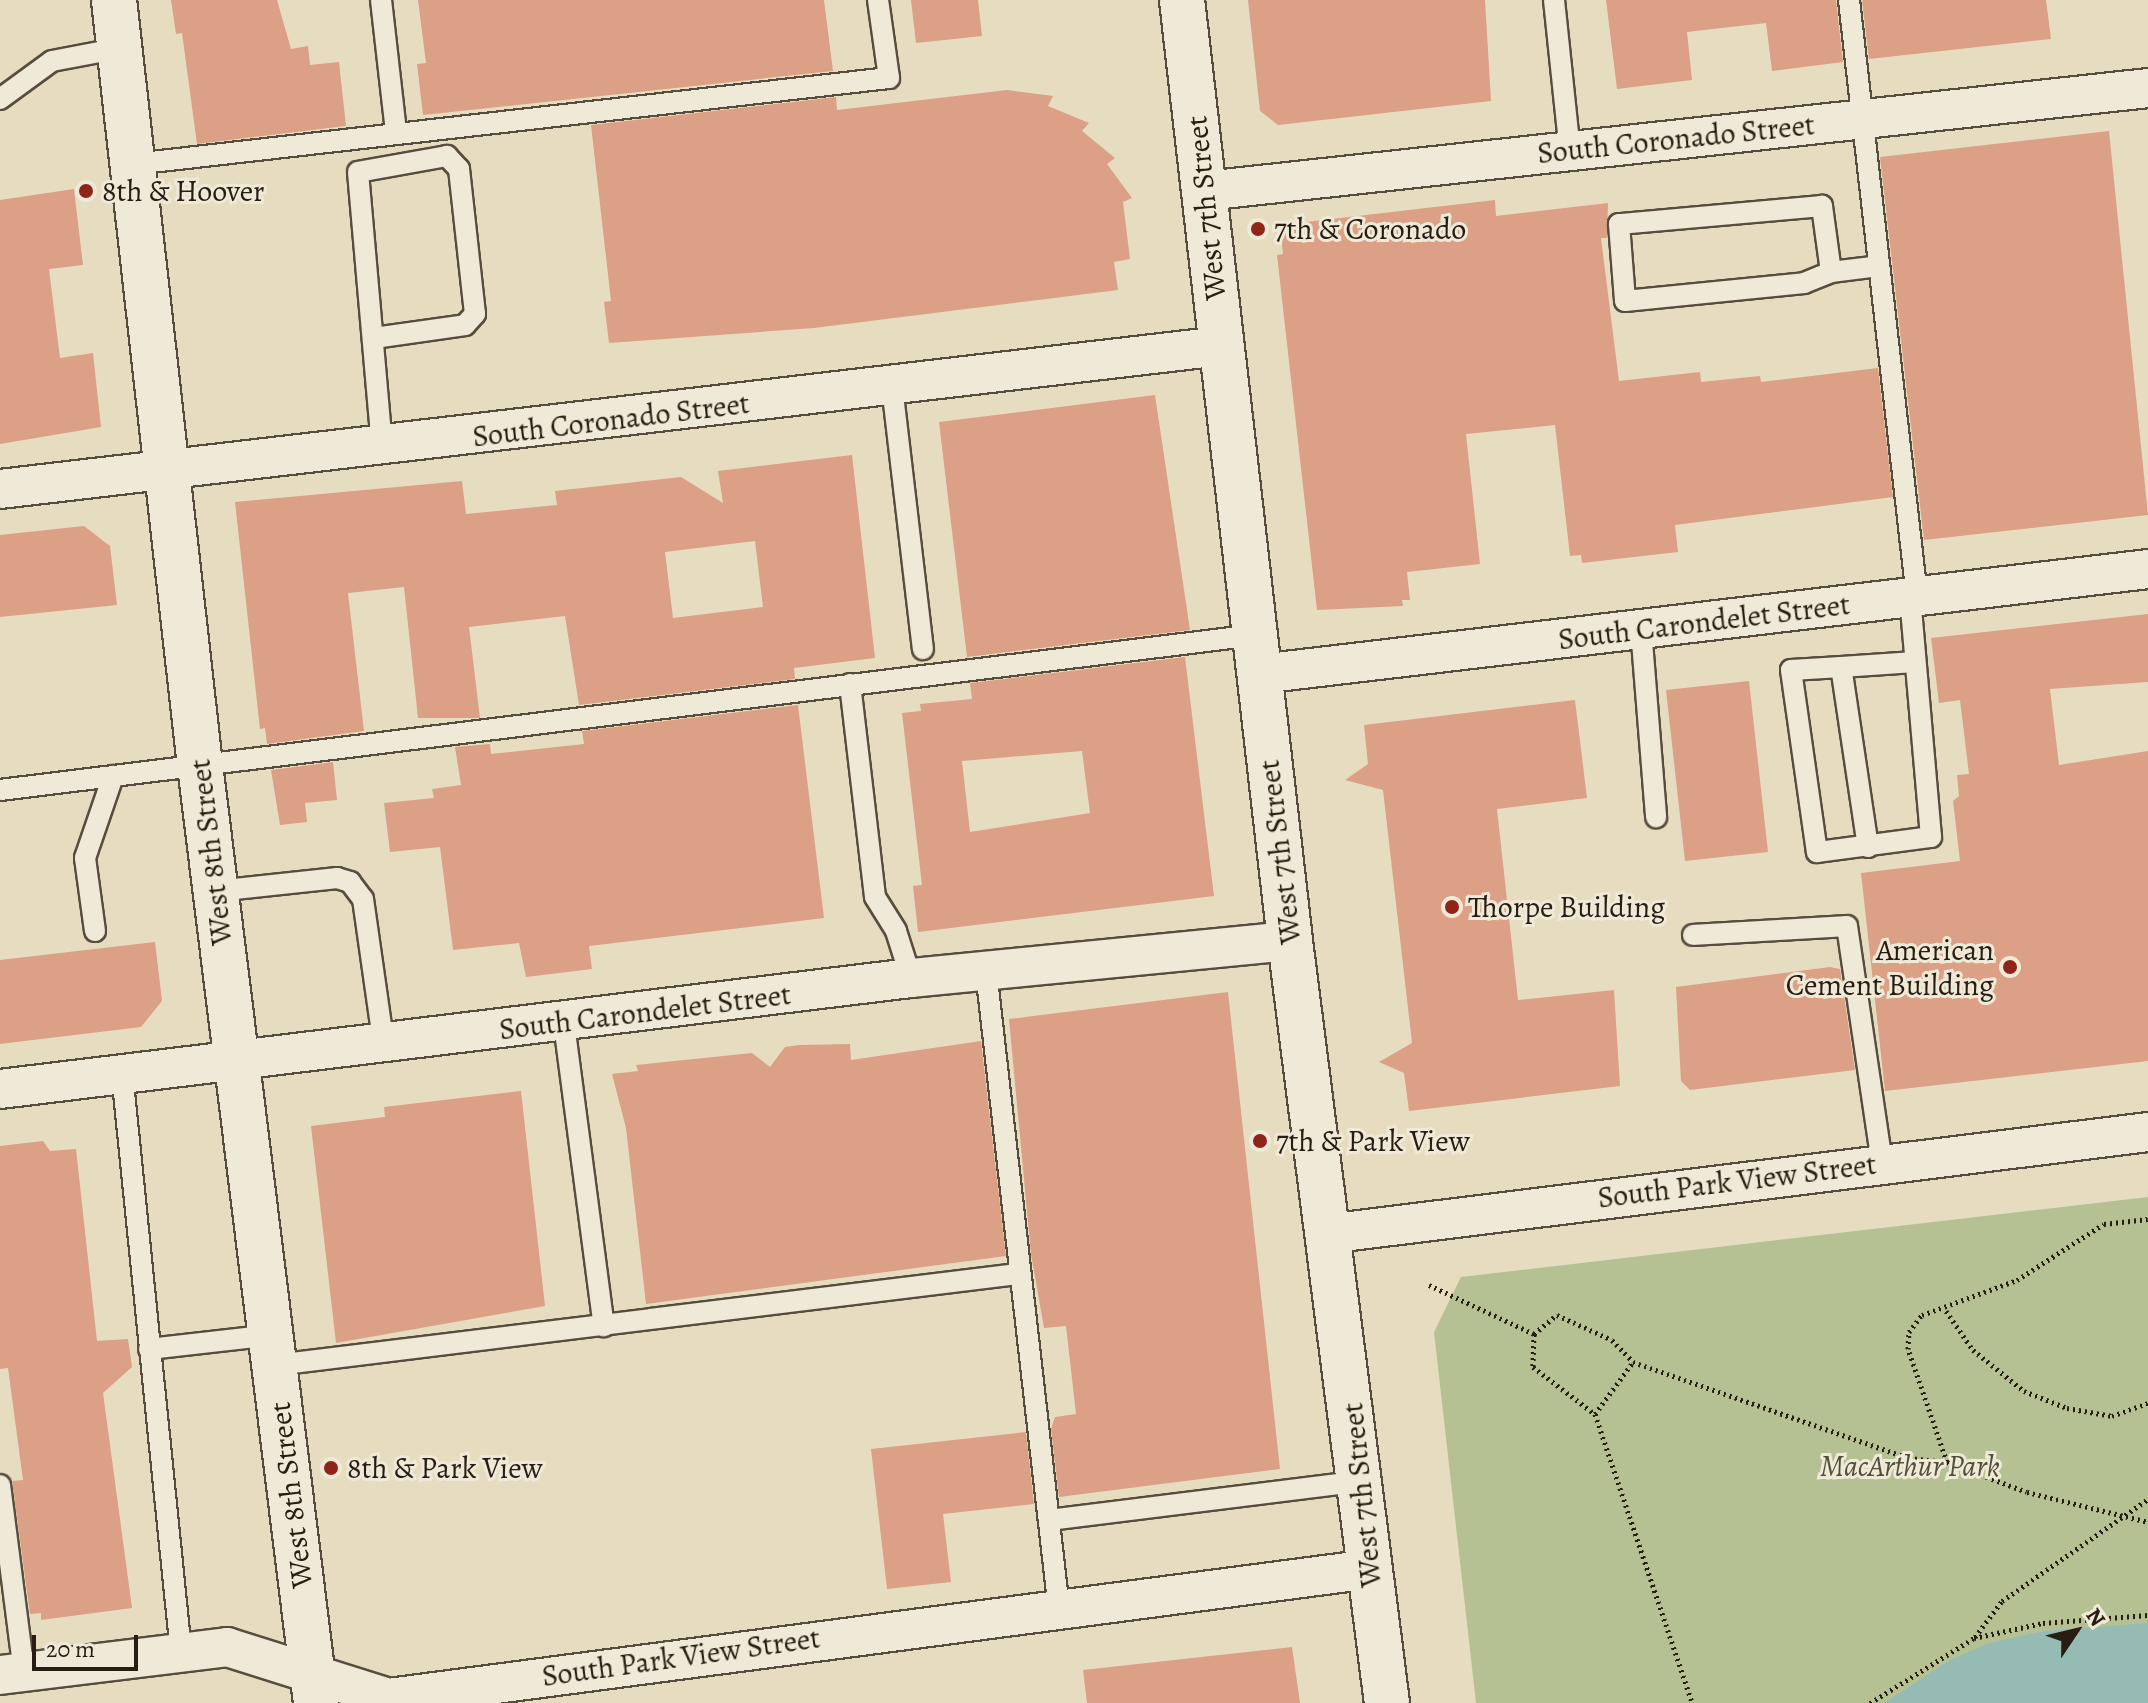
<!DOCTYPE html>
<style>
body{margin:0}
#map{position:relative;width:2148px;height:1703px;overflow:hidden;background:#e6ddc1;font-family:Alegreya,serif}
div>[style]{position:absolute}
.green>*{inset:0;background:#b5c193}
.water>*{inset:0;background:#96bbb4}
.building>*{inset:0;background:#dba085}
.path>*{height:5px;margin-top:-2.5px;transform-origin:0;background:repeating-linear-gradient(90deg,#271d12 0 2px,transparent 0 6px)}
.roads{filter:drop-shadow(2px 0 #574d3e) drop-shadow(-2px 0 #574d3e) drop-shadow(0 2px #574d3e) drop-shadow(0 -2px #574d3e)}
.service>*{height:20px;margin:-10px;padding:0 10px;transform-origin:10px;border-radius:10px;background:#efe9d7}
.minor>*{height:38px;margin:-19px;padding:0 19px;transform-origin:19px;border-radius:19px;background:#efe9d7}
.tertiary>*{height:44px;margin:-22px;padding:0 22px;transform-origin:22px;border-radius:22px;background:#efe9d7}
.secondary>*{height:44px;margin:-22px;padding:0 22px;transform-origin:22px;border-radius:22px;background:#efe9d7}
.dots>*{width:22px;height:22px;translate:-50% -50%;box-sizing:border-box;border:4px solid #efe9d7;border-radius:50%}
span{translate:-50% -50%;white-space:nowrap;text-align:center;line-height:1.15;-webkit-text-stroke:6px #efe9d7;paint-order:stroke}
.street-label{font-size:30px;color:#271d12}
.poi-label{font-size:30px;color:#271d12}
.left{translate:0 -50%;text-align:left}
.right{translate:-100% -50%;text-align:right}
.park-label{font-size:30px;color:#524e39;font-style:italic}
.north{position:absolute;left:2036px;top:1591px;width:80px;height:80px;-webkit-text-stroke:6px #efe9d7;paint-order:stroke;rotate:55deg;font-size:22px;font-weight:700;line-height:32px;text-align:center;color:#271d12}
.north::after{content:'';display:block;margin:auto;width:28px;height:36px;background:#271d12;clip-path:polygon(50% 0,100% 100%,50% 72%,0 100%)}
.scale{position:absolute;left:32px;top:1635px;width:106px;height:36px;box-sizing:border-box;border:4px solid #271d12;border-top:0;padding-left:10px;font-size:24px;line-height:28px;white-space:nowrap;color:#271d12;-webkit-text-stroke:6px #efe9d7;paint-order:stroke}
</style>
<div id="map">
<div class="green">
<div style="clip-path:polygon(2148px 1197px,2148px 1703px,1476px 1703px,1434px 1332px,1461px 1277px)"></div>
</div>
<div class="water">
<div style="clip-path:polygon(2148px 1623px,2148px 1703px,1884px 1703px,1950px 1660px,1989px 1643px,2045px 1631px)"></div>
</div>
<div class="building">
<div style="clip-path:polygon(171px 0,277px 0,291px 49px,308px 46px,310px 65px,339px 62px,346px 126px,197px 144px,182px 33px,176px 34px)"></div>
<div style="clip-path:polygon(418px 0,824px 0,833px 71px,423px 115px,417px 64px,426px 63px)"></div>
<div style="clip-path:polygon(911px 0,978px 0,982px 36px,916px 43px)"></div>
<div style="clip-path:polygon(1248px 0,1485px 0,1491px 101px,1278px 125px,1260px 111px)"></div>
<div style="clip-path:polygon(1606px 0,1836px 0,1843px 62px,1772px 71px,1766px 23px,1687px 32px,1692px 80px,1617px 89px)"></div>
<div style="clip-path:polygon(1862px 0,2046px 0,2051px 39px,1869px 59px)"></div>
<div style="clip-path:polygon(1007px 90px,1053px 96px,1048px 106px,1089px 123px,1082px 131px,1115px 158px,1107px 164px,1132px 198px,1123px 202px,1130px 259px,1114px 262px,1118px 290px,814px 328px,609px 343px,604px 302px,611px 301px,591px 125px,836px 97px,837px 110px)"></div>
<div style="clip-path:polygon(2109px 131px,2148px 515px,1924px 540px,1880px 157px)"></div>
<div style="clip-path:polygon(74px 189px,83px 265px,49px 269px,60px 358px,93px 353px,101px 427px,0 444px,0 200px)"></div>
<div style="clip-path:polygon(1495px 200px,1496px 216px,1608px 203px,1607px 238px,1601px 238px,1619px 381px,1700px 372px,1701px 382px,1760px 376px,1761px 382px,1878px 368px,1893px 497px,1675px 525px,1678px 552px,1582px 563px,1581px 555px,1570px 556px,1555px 425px,1466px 434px,1480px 564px,1407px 572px,1410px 600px,1402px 600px,1403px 606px,1317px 610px,1277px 255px,1283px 254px,1280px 225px)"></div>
<div style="clip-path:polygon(1155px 395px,1190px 630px,967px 657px,939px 422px)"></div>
<div style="clip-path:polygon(evenodd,852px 455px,875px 658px,794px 668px,795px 679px,579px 705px,565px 616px,469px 627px,480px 718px,418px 718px,404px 587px,348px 593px,364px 731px,267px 744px,265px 728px,260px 729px,235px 502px,462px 481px,466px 514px,557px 505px,555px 491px,681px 477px,723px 503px,718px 471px,852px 455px,755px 541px,763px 607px,673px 618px,665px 552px,755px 541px)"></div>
<div style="clip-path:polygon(84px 526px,110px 546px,117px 605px,0 617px,0 535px)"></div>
<div style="clip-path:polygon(2148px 614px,2148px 682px,2050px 689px,2059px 765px,2148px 751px,2148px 1061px,1885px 1091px,1861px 873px,1960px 861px,1953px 801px,1959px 796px,1957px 775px,1969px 774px,1960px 700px,1939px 703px,1931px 638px)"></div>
<div style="clip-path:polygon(evenodd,1185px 657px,1214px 896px,918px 932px,913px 886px,922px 885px,902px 713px,921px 711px,920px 704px,972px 699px,970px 683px,1185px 657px,1082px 751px,1090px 813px,970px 832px,962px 761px,1082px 751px)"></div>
<div style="clip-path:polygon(1749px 681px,1768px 852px,1685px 861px,1666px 690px)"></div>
<div style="clip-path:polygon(1575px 700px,1587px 798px,1497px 809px,1518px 1000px,1614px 990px,1620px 1086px,1409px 1111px,1404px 1073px,1379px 1062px,1412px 1043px,1383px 790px,1345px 780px,1368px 764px,1364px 725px)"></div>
<div style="clip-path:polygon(798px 705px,824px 918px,589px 946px,592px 969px,526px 977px,519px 943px,453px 950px,440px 847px,390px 852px,384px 803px,434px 798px,432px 789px,461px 785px,455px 747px,490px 744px,491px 754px,584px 744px,582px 731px)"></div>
<div style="clip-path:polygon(333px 762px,337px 800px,305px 803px,307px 822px,280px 825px,271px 770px)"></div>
<div style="clip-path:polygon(155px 942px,162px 1001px,141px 1027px,0 1044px,0 960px)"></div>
<div style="clip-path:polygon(1830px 967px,1840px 969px,1855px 1070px,1690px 1090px,1681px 1081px,1676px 987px)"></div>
<div style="clip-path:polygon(1228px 992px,1280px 1469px,1059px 1497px,1051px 1429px,1055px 1417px,1076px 1414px,1066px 1326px,1044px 1328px,1031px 1254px,1009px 1019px)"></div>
<div style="clip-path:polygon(981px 1041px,1006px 1256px,646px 1304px,626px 1128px,612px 1074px,638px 1071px,636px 1065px,752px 1053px,770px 1067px,785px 1047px,799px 1045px,850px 1044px,851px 1060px)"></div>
<div style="clip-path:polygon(521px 1091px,545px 1306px,336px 1343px,311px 1126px,385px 1117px,384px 1107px)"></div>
<div style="clip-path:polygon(43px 1141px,50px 1151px,76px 1149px,97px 1341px,128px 1339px,132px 1367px,103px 1393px,132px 1608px,41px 1620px,41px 1613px,30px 1614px,12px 1481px,23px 1480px,8px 1368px,0 1369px,0 1146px)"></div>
<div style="clip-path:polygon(1026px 1432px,1034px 1504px,943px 1514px,951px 1582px,887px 1589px,871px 1449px)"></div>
<div style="clip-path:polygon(1292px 1647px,1300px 1703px,1087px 1703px,1083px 1670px)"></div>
</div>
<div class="path">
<div style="left:1429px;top:1285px;width:116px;rotate:25deg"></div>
<div style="left:1534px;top:1334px;width:30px;rotate:-40deg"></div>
<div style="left:1557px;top:1315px;width:60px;rotate:24.4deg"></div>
<div style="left:1612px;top:1340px;width:30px;rotate:46deg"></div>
<div style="left:1633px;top:1362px;width:292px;rotate:19.2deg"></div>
<div style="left:1909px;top:1458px;width:38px;rotate:6deg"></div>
<div style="left:1947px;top:1462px;width:85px;rotate:20.6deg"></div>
<div style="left:2027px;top:1492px;width:125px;rotate:13.9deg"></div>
<div style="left:1946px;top:1311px;width:47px;rotate:55.3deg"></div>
<div style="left:1973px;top:1350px;width:65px;rotate:38.8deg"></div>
<div style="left:2024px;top:1391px;width:46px;rotate:21.6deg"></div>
<div style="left:2067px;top:1408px;width:46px;rotate:10.1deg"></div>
<div style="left:2112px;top:1416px;width:38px;rotate:-20deg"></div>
<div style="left:1534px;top:1334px;width:33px;rotate:92deg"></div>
<div style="left:1533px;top:1367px;width:78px;rotate:37.2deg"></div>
<div style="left:1595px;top:1414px;width:64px;rotate:-53.8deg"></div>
<div style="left:1595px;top:1414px;width:305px;rotate:71.4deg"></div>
<div style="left:1947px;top:1462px;width:120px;rotate:-109deg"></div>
<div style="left:1908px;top:1349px;width:17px;rotate:-87deg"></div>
<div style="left:1909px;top:1332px;width:21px;rotate:-53deg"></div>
<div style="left:1922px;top:1315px;width:101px;rotate:-20.2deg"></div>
<div style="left:2017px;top:1280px;width:103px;rotate:-32.8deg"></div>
<div style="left:2104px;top:1224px;width:44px;rotate:-6.5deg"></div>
<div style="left:1975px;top:1637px;width:45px;rotate:-53.1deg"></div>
<div style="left:2002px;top:1601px;width:178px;rotate:-34.9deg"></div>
<div style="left:1870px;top:1703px;width:123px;rotate:-32deg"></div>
<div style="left:1974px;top:1638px;width:71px;rotate:-12.3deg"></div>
<div style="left:2043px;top:1623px;width:105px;rotate:-4.4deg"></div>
</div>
<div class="roads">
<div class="service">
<div style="left:381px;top:0;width:133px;rotate:83.5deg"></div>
<div style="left:1554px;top:0;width:152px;rotate:84deg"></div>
<div style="left:1849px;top:0;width:601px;rotate:83.5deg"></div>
<div style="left:0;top:99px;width:64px;rotate:-36.2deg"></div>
<div style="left:52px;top:61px;width:69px;rotate:-10.8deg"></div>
<div style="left:134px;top:164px;width:760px;rotate:-6.5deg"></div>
<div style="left:889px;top:78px;width:79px;rotate:-98deg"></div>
<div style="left:1831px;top:272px;width:67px;rotate:-97.8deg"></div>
<div style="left:1822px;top:206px;width:204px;rotate:174.9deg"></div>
<div style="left:1619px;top:224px;width:77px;rotate:85.5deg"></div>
<div style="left:1625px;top:301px;width:180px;rotate:-5.7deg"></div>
<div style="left:1804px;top:283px;width:29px;rotate:-22deg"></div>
<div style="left:1831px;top:272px;width:48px;rotate:-7.1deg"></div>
<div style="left:374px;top:338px;width:92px;rotate:-8.1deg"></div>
<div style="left:465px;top:325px;width:15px;rotate:-48deg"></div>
<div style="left:475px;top:314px;width:146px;rotate:-96.3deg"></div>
<div style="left:459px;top:169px;width:18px;rotate:-133deg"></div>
<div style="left:447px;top:156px;width:90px;rotate:169.8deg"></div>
<div style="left:358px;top:172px;width:277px;rotate:85deg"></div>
<div style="left:892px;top:386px;width:265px;rotate:83.3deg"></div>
<div style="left:1641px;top:629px;width:189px;rotate:85.4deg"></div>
<div style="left:1841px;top:667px;width:50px;rotate:176.6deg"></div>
<div style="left:1791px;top:670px;width:184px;rotate:81.9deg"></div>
<div style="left:1817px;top:852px;width:115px;rotate:-7.5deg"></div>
<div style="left:1931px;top:837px;width:241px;rotate:-95deg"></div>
<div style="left:850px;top:684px;width:214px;rotate:83.3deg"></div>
<div style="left:875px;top:897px;width:40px;rotate:58deg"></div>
<div style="left:896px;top:931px;width:49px;rotate:72.3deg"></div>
<div style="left:0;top:790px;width:1265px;rotate:-7.04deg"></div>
<div style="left:1868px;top:847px;width:182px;rotate:-98.5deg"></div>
<div style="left:1841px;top:667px;width:74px;rotate:-3.9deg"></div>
<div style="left:216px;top:891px;width:122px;rotate:-6.1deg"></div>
<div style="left:337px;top:878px;width:14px;rotate:17deg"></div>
<div style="left:350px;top:882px;width:21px;rotate:53deg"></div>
<div style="left:363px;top:899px;width:142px;rotate:81.9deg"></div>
<div style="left:95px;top:931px;width:74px;rotate:-97.8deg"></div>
<div style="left:85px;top:858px;width:87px;rotate:-71.1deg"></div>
<div style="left:1693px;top:935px;width:154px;rotate:-3.3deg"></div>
<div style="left:1847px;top:926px;width:241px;rotate:81.6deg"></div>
<div style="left:986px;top:971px;width:643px;rotate:83.48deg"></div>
<div style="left:564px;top:1024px;width:305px;rotate:82.5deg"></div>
<div style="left:122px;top:1073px;width:582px;rotate:84.18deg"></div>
<div style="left:149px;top:1349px;width:124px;rotate:-6.5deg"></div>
<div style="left:276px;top:1365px;width:747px;rotate:-7deg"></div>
<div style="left:0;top:1485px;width:189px;rotate:82.7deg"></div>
<div style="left:1049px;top:1520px;width:316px;rotate:-7.1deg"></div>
</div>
<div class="minor">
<div style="left:1205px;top:191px;width:949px;rotate:-6.23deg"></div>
<div style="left:0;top:489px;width:1229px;rotate:-6.68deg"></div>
<div style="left:1260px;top:674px;width:894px;rotate:-6.74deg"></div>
<div style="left:0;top:1089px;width:918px;rotate:-6.95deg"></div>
<div style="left:911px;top:978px;width:381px;rotate:-5.6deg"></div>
<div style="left:1327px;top:1234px;width:827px;rotate:-7.08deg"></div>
<div style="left:0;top:1675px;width:229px;rotate:-7deg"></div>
<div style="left:227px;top:1647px;width:170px;rotate:17.5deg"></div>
<div style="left:389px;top:1698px;width:989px;rotate:-7.49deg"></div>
</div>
<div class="tertiary">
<div style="left:1182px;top:0;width:947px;rotate:83.45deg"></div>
<div style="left:1290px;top:941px;width:768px;rotate:82.75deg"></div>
</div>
<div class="secondary">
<div style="left:114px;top:0;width:770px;rotate:83.59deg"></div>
<div style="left:200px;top:765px;width:945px;rotate:82.95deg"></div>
</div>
</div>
<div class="dots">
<div style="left:86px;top:191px;background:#8f2418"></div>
<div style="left:1258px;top:229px;background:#8f2418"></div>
<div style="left:1452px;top:907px;background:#8f2418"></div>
<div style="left:2010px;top:967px;background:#8f2418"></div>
<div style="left:1260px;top:1141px;background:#8f2418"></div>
<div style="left:331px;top:1468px;background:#8f2418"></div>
</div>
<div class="street-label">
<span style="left:1676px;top:139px;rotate:-6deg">South Coronado Street</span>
<span style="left:1206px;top:208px;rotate:-96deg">West 7th Street</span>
<span style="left:611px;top:420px;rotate:-7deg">South Coronado Street</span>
<span style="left:1704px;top:622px;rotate:-7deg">South Carondelet Street</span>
<span style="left:211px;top:852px;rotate:-97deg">West 8th Street</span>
<span style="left:1280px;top:852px;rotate:-97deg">West 7th Street</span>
<span style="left:645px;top:1012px;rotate:-7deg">South Carondelet Street</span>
<span style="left:1737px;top:1181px;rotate:-7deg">South Park View Street</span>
<span style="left:291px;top:1495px;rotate:-97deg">West 8th Street</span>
<span style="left:1362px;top:1495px;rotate:-96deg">West 7th Street</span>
<span style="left:681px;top:1657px;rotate:-8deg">South Park View Street</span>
</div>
<div class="poi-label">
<span class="left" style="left:102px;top:191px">8th &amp; Hoover</span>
<span class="left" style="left:1274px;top:229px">7th &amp; Coronado</span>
<span class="left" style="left:1468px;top:907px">Thorpe Building</span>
<span class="right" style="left:1994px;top:967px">American<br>Cement Building</span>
<span class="left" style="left:1276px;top:1141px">7th &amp; Park View</span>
<span class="left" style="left:347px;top:1468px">8th &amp; Park View</span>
</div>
<div class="park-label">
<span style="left:1910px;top:1466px">MacArthur Park</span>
</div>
<div class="north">N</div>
<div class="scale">20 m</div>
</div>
